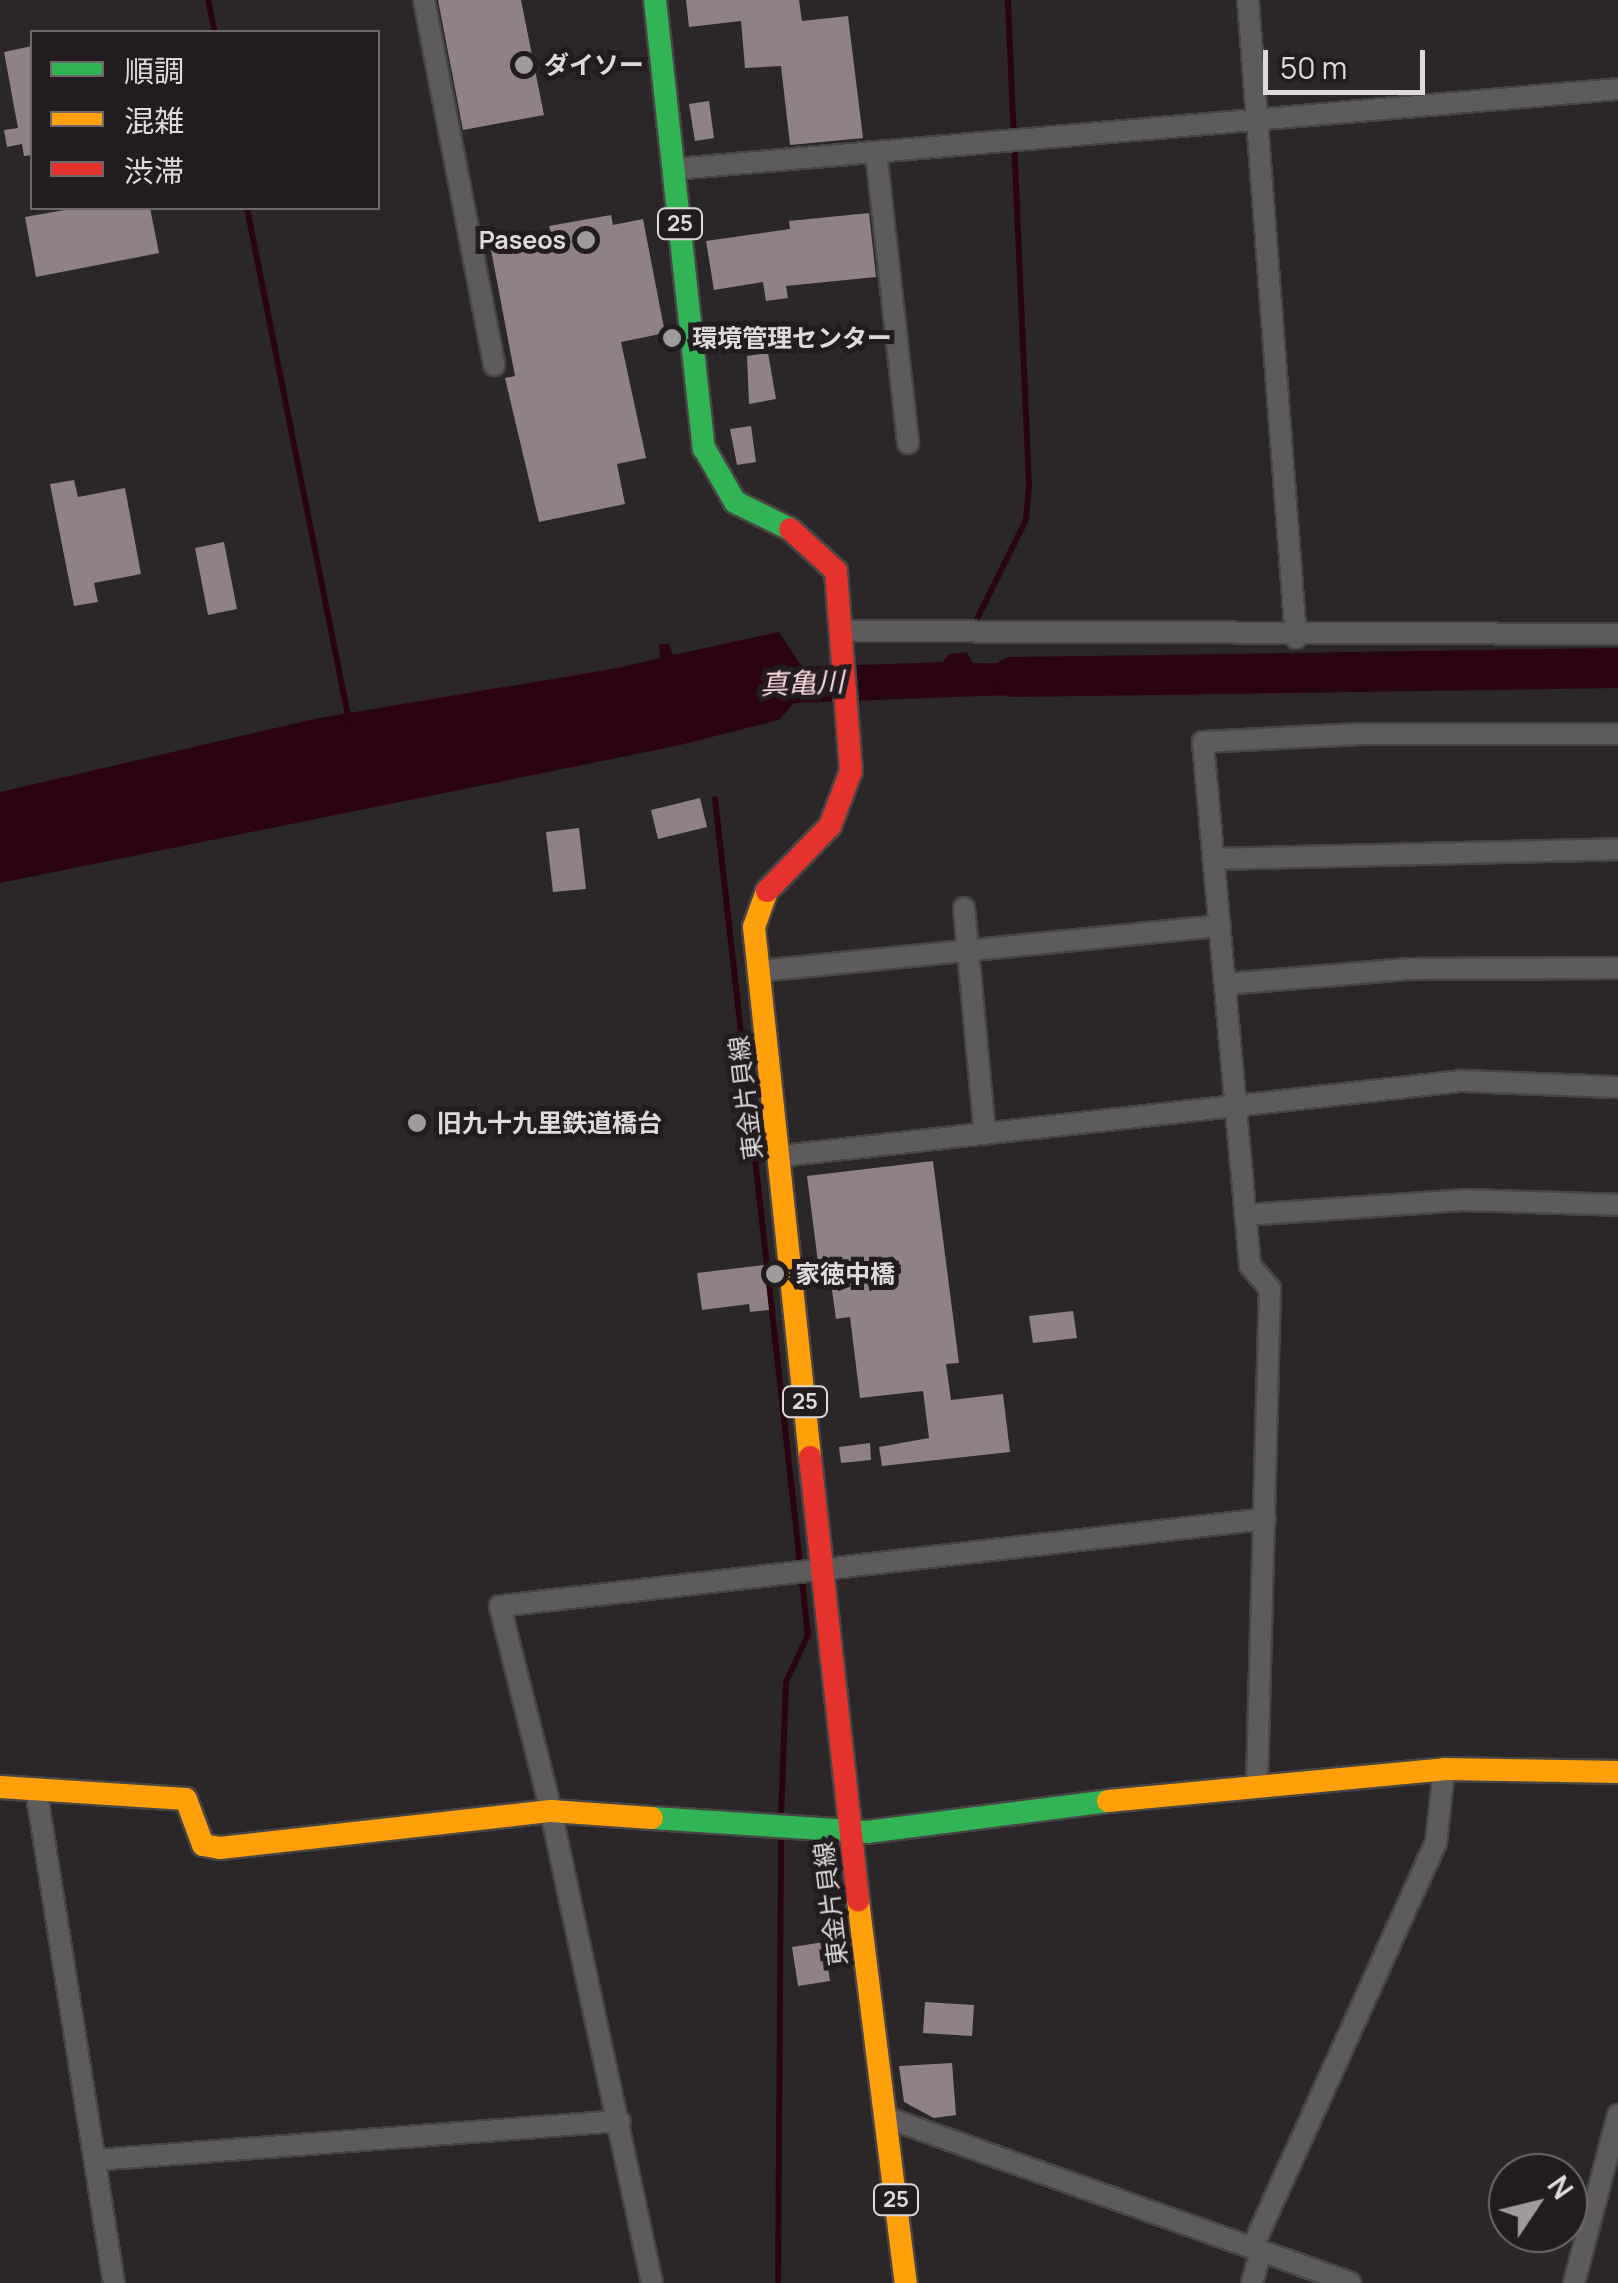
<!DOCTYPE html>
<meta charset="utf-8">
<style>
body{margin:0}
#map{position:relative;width:1618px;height:2283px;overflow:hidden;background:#2b2728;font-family:Manrope,"Noto Sans JP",sans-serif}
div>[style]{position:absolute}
.water>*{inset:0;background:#2b0412}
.stream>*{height:6px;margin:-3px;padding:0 3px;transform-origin:3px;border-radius:3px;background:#2b0412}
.river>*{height:40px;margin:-20px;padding:0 20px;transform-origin:20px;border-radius:20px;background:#2b0412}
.building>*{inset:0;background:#8f8184}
.roads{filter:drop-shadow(2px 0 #484545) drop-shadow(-2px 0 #484545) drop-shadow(0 2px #484545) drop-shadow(0 -2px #484545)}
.street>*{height:20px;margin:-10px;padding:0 10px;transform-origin:10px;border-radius:10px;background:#5e5b5c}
.fast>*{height:22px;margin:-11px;padding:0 11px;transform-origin:11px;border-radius:11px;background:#30b455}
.slow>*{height:22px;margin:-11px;padding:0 11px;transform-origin:11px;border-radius:11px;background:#ff9f0a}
.jam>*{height:22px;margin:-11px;padding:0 11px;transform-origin:11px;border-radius:11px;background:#e5322d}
.dots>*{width:28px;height:28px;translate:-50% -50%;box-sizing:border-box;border:5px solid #231c1e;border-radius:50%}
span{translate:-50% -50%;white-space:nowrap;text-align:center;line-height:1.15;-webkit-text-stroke:10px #231c1e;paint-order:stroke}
.shield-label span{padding:2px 8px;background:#231c1e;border:2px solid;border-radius:8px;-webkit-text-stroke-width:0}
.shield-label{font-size:22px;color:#dedadb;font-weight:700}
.poi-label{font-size:25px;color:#dedadb;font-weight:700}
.left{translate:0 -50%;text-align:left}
.right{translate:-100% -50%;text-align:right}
.street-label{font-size:25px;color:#dedadb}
.water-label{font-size:28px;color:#fdd8e0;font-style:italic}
.legend{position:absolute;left:30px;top:30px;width:350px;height:180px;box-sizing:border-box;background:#231c1e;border:2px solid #6e686a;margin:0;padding:12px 18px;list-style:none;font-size:30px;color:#dedadb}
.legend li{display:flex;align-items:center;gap:20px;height:50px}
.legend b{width:50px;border:2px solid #6e686a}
.north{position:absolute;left:1488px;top:2153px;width:100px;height:100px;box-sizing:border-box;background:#231c1e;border:2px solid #6e686a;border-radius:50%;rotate:55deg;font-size:28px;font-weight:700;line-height:40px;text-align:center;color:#dedadb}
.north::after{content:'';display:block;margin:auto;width:35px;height:45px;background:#9f9b9c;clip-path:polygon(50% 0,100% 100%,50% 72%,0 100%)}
.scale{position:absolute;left:1263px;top:50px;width:162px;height:45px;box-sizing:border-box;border:5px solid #dedadb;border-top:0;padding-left:12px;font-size:30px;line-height:35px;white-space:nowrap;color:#dedadb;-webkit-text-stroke:8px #231c1e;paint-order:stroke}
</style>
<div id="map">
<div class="water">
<div style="clip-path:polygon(779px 632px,802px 667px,943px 662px,949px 654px,967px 652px,973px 663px,1068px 664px,1066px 693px,794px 703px,779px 720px,676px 746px,0 883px,0 792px,319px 718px,618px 668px,660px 658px,659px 645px,669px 643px,673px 655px)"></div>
</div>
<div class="stream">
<div style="left:208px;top:0;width:33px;rotate:78deg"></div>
<div style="left:247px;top:208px;width:523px;rotate:78.75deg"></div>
<div style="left:977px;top:619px;width:110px;rotate:-63.7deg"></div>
<div style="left:1026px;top:520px;width:36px;rotate:-85deg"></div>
<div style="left:1029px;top:484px;width:484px;rotate:-92.5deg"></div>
<div style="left:715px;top:799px;width:841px;rotate:83.65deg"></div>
<div style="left:808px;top:1635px;width:52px;rotate:115.1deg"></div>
<div style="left:786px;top:1682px;width:135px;rotate:92.1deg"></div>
<div style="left:778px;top:2283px;width:449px;rotate:-89.6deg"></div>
</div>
<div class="river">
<div style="left:1012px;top:677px;width:606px;rotate:-0.85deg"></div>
</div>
<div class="building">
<div style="clip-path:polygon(438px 0,521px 0,544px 115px,463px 130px)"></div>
<div style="clip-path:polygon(686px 0,799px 0,802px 21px,848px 16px,863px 138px,790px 145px,781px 66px,745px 68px,741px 21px,689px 27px)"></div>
<div style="clip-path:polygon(32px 46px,32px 155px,24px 156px,22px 144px,7px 147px,4px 130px,18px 128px,4px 52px)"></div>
<div style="clip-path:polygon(709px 101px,714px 138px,695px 141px,689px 104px)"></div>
<div style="clip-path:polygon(76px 208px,150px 208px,159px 253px,36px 277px,25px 217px)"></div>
<div style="clip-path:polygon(869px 213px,876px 277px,786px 286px,788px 298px,766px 301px,763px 282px,714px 290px,706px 241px,790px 229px,789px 221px)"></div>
<div style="clip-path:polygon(611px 215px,613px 225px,643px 219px,665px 333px,621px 342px,646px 458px,617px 464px,625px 504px,539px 522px,505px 378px,515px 376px,491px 250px,552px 238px,549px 226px)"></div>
<div style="clip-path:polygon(768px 353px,776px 399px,749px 404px,747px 356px)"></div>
<div style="clip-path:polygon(751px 426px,756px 462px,737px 465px,730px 429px)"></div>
<div style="clip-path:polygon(74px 480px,78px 497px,125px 488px,141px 574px,94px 583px,98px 602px,74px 606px,50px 484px)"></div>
<div style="clip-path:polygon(224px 542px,237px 609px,208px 615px,195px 548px)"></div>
<div style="clip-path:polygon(700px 798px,707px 827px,658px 839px,651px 810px)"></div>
<div style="clip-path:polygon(579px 828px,586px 889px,553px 892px,546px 832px)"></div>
<div style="clip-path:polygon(933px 1161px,959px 1363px,946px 1364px,951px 1400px,1003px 1394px,1010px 1452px,882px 1466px,879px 1447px,929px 1438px,923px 1391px,860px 1398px,850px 1317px,836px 1319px,830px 1276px,820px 1278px,807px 1176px)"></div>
<div style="clip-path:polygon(764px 1265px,769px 1310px,750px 1312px,749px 1304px,702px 1310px,697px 1273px)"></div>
<div style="clip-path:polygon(1073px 1311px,1077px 1338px,1033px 1343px,1029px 1316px)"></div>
<div style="clip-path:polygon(870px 1443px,871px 1460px,841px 1463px,839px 1447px)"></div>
<div style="clip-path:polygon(824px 1942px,830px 1981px,798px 1986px,792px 1947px)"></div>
<div style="clip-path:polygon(925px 2002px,974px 2005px,972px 2036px,923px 2033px)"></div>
<div style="clip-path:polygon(952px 2063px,956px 2115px,934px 2118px,904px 2102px,899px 2066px)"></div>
</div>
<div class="roads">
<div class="street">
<div style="left:424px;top:0;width:372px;rotate:79.1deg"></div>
<div style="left:1248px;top:0;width:640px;rotate:85.7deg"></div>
<div style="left:876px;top:152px;width:293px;rotate:83.7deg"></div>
<div style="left:674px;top:169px;width:947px;rotate:-4.84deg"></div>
<div style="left:843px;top:631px;width:775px;rotate:0.22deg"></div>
<div style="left:1214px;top:859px;width:404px;rotate:-1.4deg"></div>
<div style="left:964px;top:908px;width:227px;rotate:84.7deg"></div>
<div style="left:759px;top:971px;width:463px;rotate:-5.6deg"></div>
<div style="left:1225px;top:984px;width:184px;rotate:-4.7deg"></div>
<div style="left:1408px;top:969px;width:210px;rotate:-0.3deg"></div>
<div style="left:781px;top:1156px;width:684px;rotate:-6.29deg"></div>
<div style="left:1461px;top:1081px;width:157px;rotate:2.2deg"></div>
<div style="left:1245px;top:1215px;width:219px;rotate:-3.9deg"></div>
<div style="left:1463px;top:1200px;width:155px;rotate:1.8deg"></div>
<div style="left:1257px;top:1782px;width:493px;rotate:-88.5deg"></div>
<div style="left:1270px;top:1289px;width:31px;rotate:-130deg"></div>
<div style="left:1250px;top:1265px;width:525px;rotate:-95.14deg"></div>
<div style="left:1203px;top:742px;width:156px;rotate:-2.9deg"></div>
<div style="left:1359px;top:734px;width:259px"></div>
<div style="left:36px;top:1789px;width:500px;rotate:81.03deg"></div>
<div style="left:885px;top:2117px;width:494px;rotate:19.6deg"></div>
<div style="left:95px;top:2160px;width:526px;rotate:-4.25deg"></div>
<div style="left:1252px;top:2248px;width:445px;rotate:-65.6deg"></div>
<div style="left:1436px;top:1843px;width:74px;rotate:-83.8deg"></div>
<div style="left:652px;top:2283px;width:483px;rotate:-102.1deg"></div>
<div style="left:551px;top:1811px;width:211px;rotate:-104deg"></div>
<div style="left:500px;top:1606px;width:770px;rotate:-6.49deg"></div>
<div style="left:1252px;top:2283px;width:33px;rotate:-74deg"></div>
<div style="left:1574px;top:2283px;width:174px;rotate:-75.3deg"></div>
</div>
<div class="fast">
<div style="left:655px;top:0;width:451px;rotate:83.8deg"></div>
<div style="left:704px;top:448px;width:62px;rotate:60.1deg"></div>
<div style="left:735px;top:502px;width:61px;rotate:26.1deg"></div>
<div style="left:652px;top:1818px;width:215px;rotate:3.7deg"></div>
<div style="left:867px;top:1832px;width:243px;rotate:-7.3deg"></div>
</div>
<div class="slow">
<div style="left:767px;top:891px;width:38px;rotate:110deg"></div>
<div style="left:754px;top:927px;width:533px;rotate:83.97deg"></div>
<div style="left:0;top:1787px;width:186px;rotate:3.7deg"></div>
<div style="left:186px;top:1799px;width:49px;rotate:69.7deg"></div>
<div style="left:203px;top:1845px;width:17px;rotate:10deg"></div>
<div style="left:220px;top:1848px;width:333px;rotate:-6.4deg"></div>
<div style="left:551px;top:1811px;width:101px;rotate:4deg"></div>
<div style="left:1108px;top:1801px;width:338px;rotate:-5.4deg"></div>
<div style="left:1444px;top:1769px;width:174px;rotate:1deg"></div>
<div style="left:858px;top:1900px;width:386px;rotate:82.9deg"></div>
</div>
<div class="jam">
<div style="left:767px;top:891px;width:91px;rotate:-45.9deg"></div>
<div style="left:830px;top:826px;width:59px;rotate:-69.1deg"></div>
<div style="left:851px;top:771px;width:201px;rotate:-94.3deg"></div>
<div style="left:836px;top:571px;width:62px;rotate:-137.6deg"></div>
<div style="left:810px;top:1457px;width:446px;rotate:83.8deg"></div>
</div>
</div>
<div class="dots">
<div style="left:524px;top:65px;background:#9f9b9c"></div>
<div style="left:586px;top:240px;background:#9f9b9c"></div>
<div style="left:672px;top:338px;background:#9f9b9c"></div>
<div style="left:417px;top:1123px;background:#9f9b9c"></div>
<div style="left:775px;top:1274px;background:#9f9b9c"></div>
</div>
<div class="shield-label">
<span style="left:680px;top:224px">25</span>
<span style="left:805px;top:1402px">25</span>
<span style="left:896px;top:2200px">25</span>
</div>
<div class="poi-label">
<span class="left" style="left:544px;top:65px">ダイソー</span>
<span class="right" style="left:566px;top:240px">Paseos</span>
<span class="left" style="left:692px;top:338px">環境管理センター</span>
<span class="left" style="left:437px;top:1123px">旧九十九里鉄道橋台</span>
<span class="left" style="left:795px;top:1274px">家徳中橋</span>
</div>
<div class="street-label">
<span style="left:746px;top:1098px;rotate:-97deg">東金片貝線</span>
<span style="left:831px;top:1904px;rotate:-97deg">東金片貝線</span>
</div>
<div class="water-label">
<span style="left:802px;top:682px;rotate:-2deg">真亀川</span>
</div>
<ul class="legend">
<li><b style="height:12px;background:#30b455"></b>順調</li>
<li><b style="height:12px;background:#ff9f0a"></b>混雑</li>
<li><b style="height:12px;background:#e5322d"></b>渋滞</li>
</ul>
<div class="north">N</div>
<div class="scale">50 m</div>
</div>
